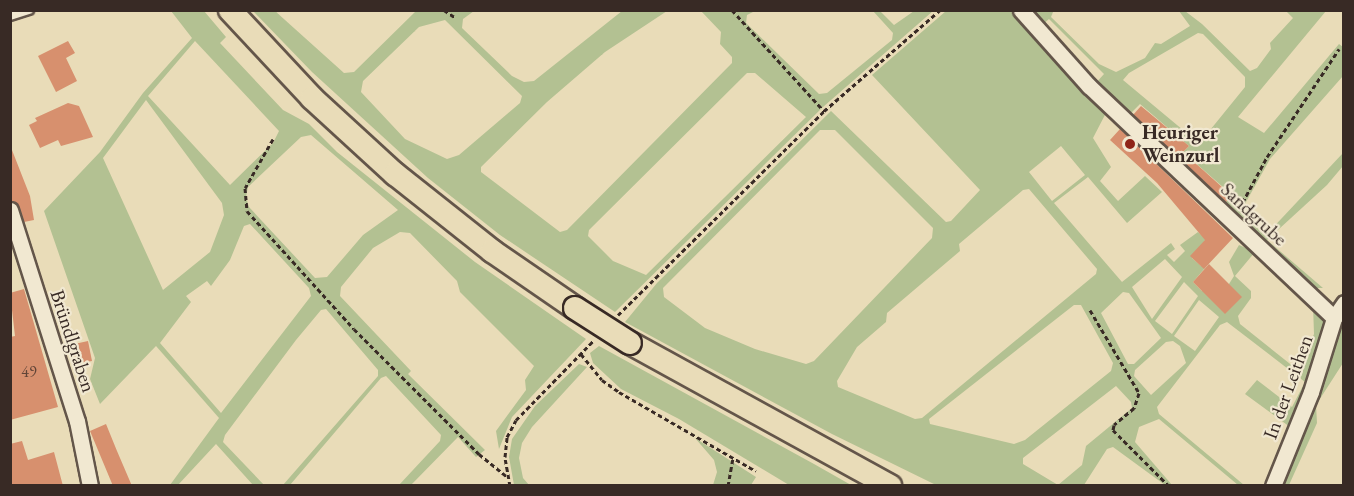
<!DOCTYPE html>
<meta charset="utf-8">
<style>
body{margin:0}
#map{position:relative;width:1354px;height:496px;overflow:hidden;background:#e9dcb8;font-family:"EB Garamond",serif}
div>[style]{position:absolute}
.green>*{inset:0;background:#b3c192}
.building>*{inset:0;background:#d7906e}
.path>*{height:3px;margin-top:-1.5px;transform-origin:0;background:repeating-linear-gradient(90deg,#382a25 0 4.5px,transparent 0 7.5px)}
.roads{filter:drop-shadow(2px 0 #64564a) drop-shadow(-2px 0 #64564a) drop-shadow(0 2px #64564a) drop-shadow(0 -2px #64564a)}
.service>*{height:8px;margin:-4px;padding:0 4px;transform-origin:4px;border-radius:4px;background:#f1e8d1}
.minor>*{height:15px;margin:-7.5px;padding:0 7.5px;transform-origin:7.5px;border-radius:7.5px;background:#f1e8d1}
.primary>*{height:22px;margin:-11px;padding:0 11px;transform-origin:11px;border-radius:11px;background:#e9dcb8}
.bridges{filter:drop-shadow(2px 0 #382a25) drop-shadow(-2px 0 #382a25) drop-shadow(0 2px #382a25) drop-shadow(0 -2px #382a25)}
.primary-bridge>*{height:22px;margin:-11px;padding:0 11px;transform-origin:11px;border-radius:11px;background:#e9dcb8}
.dots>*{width:16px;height:16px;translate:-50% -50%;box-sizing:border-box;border:3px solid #f1e8d1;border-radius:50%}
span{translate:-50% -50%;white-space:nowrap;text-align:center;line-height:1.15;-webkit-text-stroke:4.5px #f1e8d1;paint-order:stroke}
.number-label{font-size:16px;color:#604437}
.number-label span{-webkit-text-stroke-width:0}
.poi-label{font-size:20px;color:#382a25;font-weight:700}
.left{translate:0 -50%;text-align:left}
.street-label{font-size:20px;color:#382a25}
.frame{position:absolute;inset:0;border:12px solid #382a25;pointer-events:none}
</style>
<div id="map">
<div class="green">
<div style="clip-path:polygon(evenodd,1018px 10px,1107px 111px,1093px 138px,1111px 167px,1100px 181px,1118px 201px,1145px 176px,1162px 192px,1127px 223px,1088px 177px,1054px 203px,1122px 282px,1171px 243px,1175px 249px,1167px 255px,1174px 262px,1185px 251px,1180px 245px,1198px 232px,1206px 239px,1192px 258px,1201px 266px,1210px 262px,1193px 282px,1202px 291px,1229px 284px,1234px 276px,1229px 262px,1239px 245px,1255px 252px,1235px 276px,1251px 291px,1251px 298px,1238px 316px,1240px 324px,1299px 371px,1314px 334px,1313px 305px,1323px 315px,1326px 327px,1322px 347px,1290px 427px,1245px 394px,1257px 380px,1292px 407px,1305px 382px,1227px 322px,1220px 325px,1157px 407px,1159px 414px,1244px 485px,1238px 485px,1159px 419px,1139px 427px,1135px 442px,1172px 485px,1165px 485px,1113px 447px,1107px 449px,1084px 485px,938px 486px,832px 434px,625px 322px,657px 283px,831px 111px,946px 222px,951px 221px,980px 190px,872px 75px,946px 11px,1018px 10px,820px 130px,835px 130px,933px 228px,932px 238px,814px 361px,806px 364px,755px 349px,705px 328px,664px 297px,663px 288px,820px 130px,1018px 10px,1061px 146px,1085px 175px,1052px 201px,1029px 172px,1061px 146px,1018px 10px,1029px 189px,1097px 269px,1096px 274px,922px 418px,915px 419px,838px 387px,837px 381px,857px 347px,886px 322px,887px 313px,960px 251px,959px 244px,1023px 190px,1029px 189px,1018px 10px,1165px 259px,1182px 277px,1152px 319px,1132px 287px,1165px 259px,1018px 10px,1184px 282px,1198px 296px,1172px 334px,1155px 321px,1184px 282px,1018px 10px,1123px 292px,1129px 293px,1161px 338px,1134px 364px,1128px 364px,1101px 313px,1123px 292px,1018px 10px,1199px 300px,1219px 317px,1195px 351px,1174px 336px,1199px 300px,1018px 10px,1074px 305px,1081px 305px,1113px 363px,1111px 371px,1025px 440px,1014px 444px,930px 424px,929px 419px,1074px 305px,1018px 10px,1173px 341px,1180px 346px,1186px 363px,1151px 395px,1134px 376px,1135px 370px,1166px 342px,1173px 341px,1018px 10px,1116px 386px,1131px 402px,1132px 408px,1086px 446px,1082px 465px,1058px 485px,1023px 464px,1023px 458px,1116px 386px)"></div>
<div style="clip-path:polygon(evenodd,171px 11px,204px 11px,226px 37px,220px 43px,283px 110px,309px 124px,337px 152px,475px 262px,586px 339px,512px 417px,499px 449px,496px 431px,526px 390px,525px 380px,534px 366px,460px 292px,457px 281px,410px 233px,400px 232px,373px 248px,341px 287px,340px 296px,411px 371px,408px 374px,485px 450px,476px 457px,458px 437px,411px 485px,399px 485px,440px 441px,441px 435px,386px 376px,381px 378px,290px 485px,283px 485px,378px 376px,378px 370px,326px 309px,321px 310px,296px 340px,225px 435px,223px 442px,264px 485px,253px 485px,216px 444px,178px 485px,170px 485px,219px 418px,156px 346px,100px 404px,90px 379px,95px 358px,44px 211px,100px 152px,143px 93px,192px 38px,171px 11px,195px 41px,279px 131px,273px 143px,230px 185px,148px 96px,195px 41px,171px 11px,146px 100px,222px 203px,224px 215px,210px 252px,163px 290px,103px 158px,146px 100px,171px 11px,311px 135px,398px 210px,363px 235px,327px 277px,315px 278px,249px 207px,246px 197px,248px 187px,301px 137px,311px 135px,171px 11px,250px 224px,309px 288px,311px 296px,221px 413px,160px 343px,191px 302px,186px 296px,207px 281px,211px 286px,230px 260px,244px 226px,250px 224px)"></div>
<div style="clip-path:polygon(evenodd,253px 11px,275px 11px,344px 73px,354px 72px,416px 11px,474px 11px,463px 19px,462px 28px,512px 76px,524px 82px,534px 81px,622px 11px,667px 11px,605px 52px,547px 102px,481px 167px,481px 172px,560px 232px,567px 230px,732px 63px,732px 57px,720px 44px,721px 32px,701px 11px,755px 11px,747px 15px,746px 23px,819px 94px,827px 93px,892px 40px,893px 33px,873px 11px,880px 11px,894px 25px,914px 11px,933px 11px,823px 107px,615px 312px,500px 235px,428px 178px,312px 72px,253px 11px,445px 20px,522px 96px,520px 103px,459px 155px,447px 159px,405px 139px,361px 92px,363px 81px,419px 27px,445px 20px,253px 11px,747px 73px,755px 73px,806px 117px,646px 275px,613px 261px,588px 236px,589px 230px,747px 73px)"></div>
<div style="clip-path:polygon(evenodd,1028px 11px,1053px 12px,1051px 17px,1099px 64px,1116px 72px,1145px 58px,1155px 43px,1161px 44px,1190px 26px,1179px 11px,1185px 11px,1202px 24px,1250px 71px,1257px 68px,1271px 49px,1270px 43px,1234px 11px,1270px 43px,1293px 18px,1286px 11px,1326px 11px,1238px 117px,1264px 133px,1339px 44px,1343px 47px,1343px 76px,1270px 159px,1241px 211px,1265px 236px,1343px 153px,1343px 166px,1327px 185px,1267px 240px,1323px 288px,1311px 288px,1222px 206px,1232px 195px,1183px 152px,1189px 146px,1140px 104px,1130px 114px,1095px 84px,1104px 74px,1049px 19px,1042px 25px,1028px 11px,1198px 33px,1203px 34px,1245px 77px,1245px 87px,1202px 140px,1195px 140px,1123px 80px,1129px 73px,1198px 33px)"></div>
<div style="clip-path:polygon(1343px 314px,1343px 363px,1316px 405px,1317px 423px,1289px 485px,1277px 486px)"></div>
<div style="clip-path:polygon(599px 346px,814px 464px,851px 485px,789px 485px,679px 419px,621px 389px,593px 363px,590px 353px)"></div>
<div style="clip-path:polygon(579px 364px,587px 367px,532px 427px,522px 443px,519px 458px,523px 478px,529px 485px,514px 485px,509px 457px,512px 439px,535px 406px)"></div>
<div style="clip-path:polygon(695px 438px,756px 477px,751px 485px,713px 485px,717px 472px,714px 460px)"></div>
</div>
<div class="building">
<div style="clip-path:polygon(68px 41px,75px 53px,66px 58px,77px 81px,56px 92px,38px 56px)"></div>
<div style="clip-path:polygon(68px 103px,79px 106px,93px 137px,61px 146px,58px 140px,40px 148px,29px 125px,37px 121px,35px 118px)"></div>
<div style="clip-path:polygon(1141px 106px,1189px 146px,1183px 152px,1232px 196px,1226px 202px,1133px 115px)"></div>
<div style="clip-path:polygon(1120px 129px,1233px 238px,1204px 269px,1190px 256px,1205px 240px,1157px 183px,1110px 140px)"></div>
<div style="clip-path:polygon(10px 145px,30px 196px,34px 220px,24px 222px,19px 207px,11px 200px)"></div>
<div style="clip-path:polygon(1209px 264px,1242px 297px,1225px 314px,1193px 282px)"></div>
<div style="clip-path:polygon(24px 289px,58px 407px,10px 420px,10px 337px,15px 336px,10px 293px)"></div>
<div style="clip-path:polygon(88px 341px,92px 361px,74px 364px,70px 345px)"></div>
<div style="clip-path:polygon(106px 424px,117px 451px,132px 486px,113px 486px,90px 431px)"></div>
<div style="clip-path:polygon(22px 441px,28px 460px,54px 452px,63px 486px,10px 486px,10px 444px)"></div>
</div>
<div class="path">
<div style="left:444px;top:10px;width:14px;rotate:34deg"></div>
<div style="left:732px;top:10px;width:137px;rotate:47.7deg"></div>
<div style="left:273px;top:139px;width:56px;rotate:119.7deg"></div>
<div style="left:245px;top:188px;width:23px;rotate:85deg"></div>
<div style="left:247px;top:211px;width:159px;rotate:47.8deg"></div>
<div style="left:354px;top:329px;width:177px;rotate:45deg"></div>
<div style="left:479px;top:454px;width:36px;rotate:39deg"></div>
<div style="left:1239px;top:209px;width:59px;rotate:-61.7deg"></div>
<div style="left:1267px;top:157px;width:130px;rotate:-56.3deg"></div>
<div style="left:1090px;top:310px;width:96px;rotate:59.4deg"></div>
<div style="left:1139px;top:393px;width:16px;rotate:108deg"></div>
<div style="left:1134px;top:408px;width:26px;rotate:140deg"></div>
<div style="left:1114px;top:425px;width:5px;rotate:101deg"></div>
<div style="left:1113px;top:430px;width:79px;rotate:45deg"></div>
<div style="left:618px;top:315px;width:290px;rotate:-44.7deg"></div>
<div style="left:824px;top:111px;width:154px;rotate:-41deg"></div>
<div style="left:581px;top:354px;width:33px;rotate:51deg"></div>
<div style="left:602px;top:380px;width:21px;rotate:35deg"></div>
<div style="left:619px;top:392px;width:158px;rotate:30deg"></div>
<div style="left:510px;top:486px;width:29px;rotate:-100deg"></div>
<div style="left:505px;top:457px;width:20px;rotate:-84deg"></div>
<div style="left:507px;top:437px;width:19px;rotate:-62deg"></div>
<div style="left:516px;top:420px;width:110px;rotate:-45.7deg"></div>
<div style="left:728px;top:486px;width:29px;rotate:-80deg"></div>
</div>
<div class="roads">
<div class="service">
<div style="left:10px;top:16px;width:20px;rotate:-18deg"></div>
</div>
<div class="minor">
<div style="left:1021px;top:10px;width:102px;rotate:48.2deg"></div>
<div style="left:1089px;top:86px;width:337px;rotate:43.4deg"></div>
<div style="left:10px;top:210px;width:221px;rotate:72.4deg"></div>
<div style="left:77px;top:421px;width:66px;rotate:78.7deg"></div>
<div style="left:1273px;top:486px;width:101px;rotate:-68deg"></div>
<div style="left:1311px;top:392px;width:77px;rotate:-72.7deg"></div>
<div style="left:1334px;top:318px;width:18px;rotate:-56deg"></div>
</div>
<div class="primary">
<div style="left:230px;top:10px;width:120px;rotate:47deg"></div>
<div style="left:312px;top:98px;width:113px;rotate:42.5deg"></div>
<div style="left:395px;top:174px;width:124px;rotate:38.4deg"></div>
<div style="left:492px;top:251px;width:101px;rotate:34.5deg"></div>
<div style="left:630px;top:343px;width:297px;rotate:28.8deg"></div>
</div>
</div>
<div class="bridges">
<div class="primary-bridge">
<div style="left:575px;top:308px;width:65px;rotate:32.5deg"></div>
</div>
</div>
<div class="dots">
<div style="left:1130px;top:144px;background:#8f2418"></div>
</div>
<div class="number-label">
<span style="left:29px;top:372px">49</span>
</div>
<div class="poi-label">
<span class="left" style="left:1142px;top:144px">Heuriger<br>Weinzurl</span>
</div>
<div class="street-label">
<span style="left:1254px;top:214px;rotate:43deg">Sandgrube</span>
<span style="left:73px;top:341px;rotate:72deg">Bründlgraben</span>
<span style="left:1288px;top:387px;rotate:-70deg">In der Leithen</span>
</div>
<div class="frame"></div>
</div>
